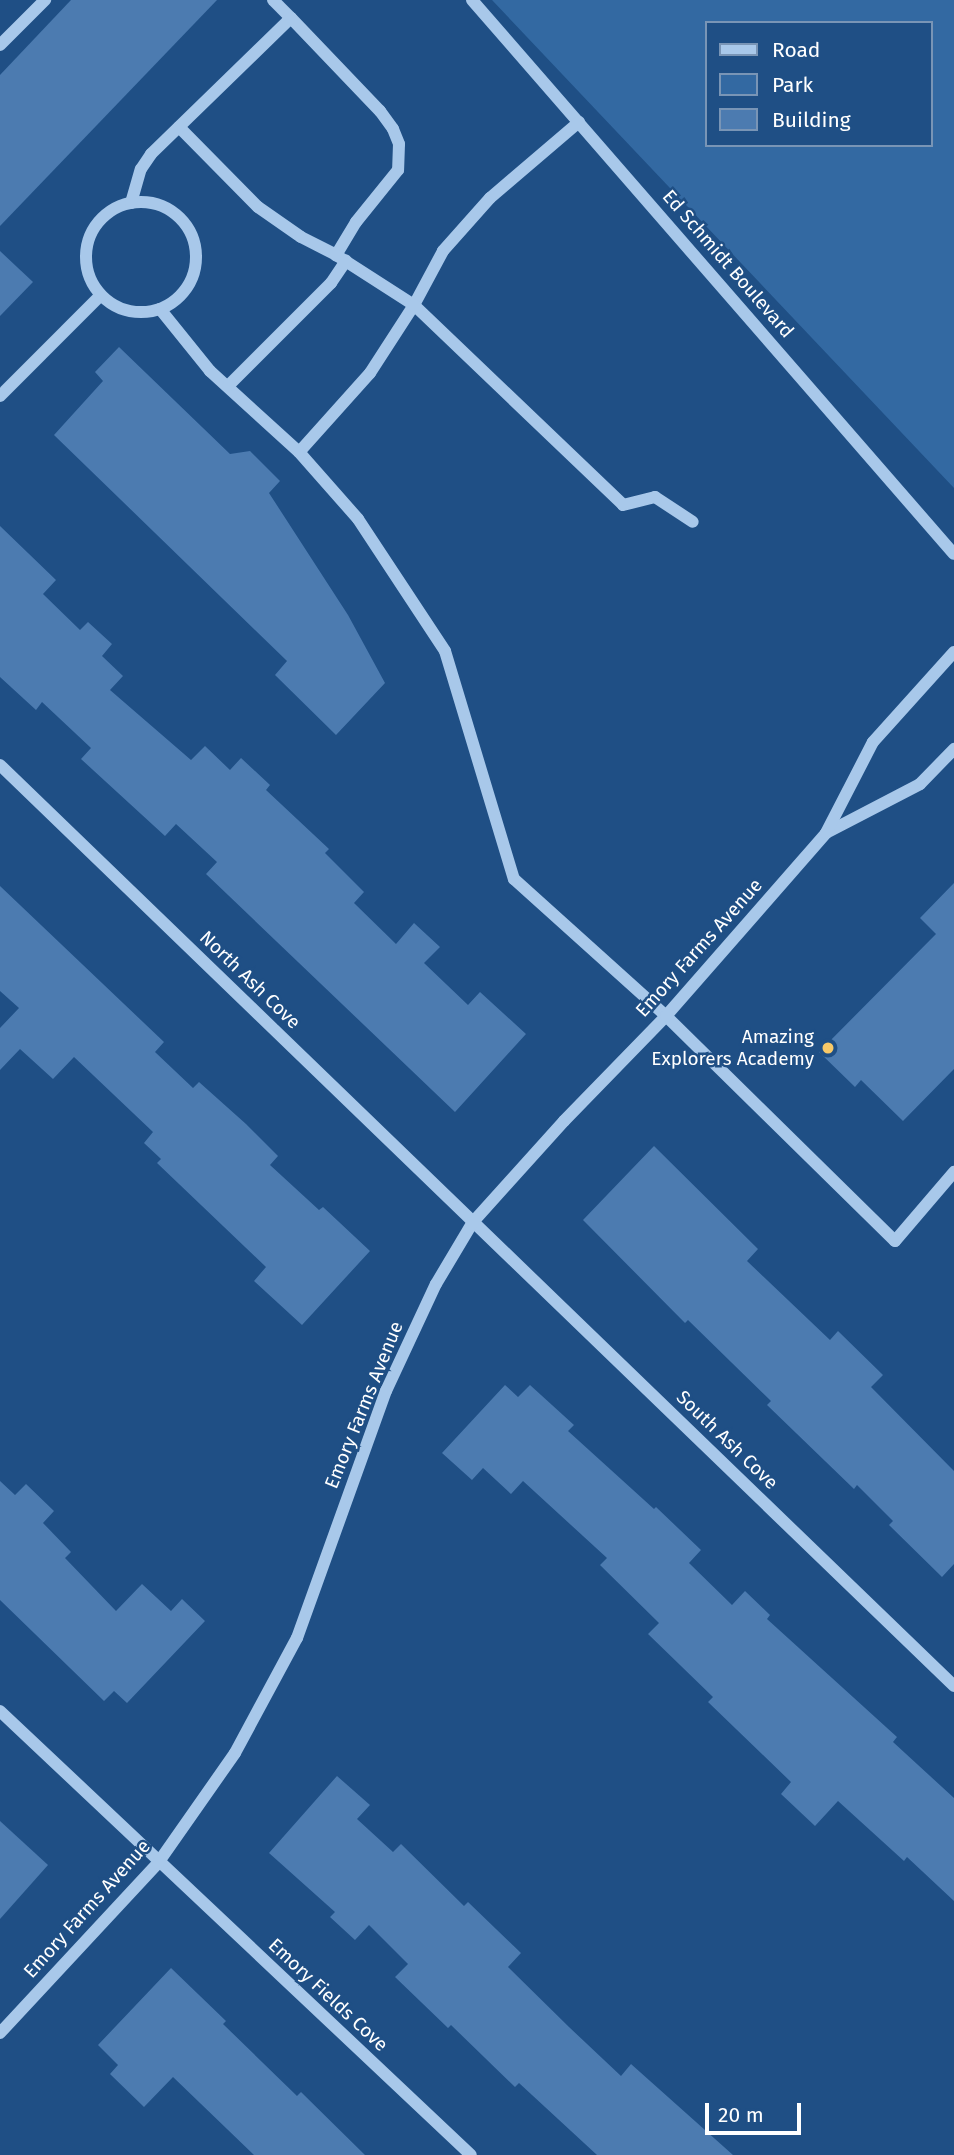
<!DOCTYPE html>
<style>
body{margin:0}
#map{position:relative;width:954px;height:2155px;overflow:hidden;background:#1f4f85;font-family:"Fira Sans",sans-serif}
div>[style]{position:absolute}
.green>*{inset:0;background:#3369a2}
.building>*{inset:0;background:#4c7bb0}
.minor>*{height:12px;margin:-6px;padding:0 6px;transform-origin:6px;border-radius:6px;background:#a8c8ea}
.minor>.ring{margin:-6px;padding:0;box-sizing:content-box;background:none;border:12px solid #a8c8ea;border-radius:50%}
.dots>*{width:19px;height:19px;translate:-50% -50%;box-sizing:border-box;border:4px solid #1f4f85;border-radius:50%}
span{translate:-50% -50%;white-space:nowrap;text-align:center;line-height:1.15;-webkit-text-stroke:5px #1f4f85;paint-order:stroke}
.street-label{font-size:19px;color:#fff}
.poi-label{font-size:19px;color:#fff}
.right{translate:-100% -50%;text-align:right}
.legend{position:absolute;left:705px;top:21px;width:228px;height:126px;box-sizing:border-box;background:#1f4f85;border:2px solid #7995b6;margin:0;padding:9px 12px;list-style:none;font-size:21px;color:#fff}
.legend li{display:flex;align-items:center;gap:14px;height:35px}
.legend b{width:35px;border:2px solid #7995b6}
.scale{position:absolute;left:705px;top:2103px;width:96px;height:32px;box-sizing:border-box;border:4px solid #fff;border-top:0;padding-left:9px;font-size:21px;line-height:24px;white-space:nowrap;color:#fff;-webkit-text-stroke:5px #1f4f85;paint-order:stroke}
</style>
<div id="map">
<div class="green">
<div style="clip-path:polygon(evenodd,492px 0,954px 0,954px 488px,492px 0,707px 23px,931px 23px,931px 145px,707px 145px,707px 23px)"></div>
</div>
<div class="building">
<div style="clip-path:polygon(71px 0,217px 0,0 226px,0 75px)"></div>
<div style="clip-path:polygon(0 251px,33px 282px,0 316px)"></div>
<div style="clip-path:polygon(119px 347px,230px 454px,250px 451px,280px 481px,269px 493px,348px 615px,385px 683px,336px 735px,275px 675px,287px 661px,54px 435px,103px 381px,95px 372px)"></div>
<div style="clip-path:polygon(0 526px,56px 580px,43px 594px,80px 630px,88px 622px,112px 644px,102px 656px,123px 676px,110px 690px,191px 760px,205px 746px,230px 770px,241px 758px,270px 785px,266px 790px,329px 849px,325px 853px,364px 892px,354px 903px,396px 944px,414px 923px,440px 947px,424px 963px,468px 1005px,480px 992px,526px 1034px,455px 1112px,206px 874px,217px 862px,176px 824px,165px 836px,81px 759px,91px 748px,42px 702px,36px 710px,0 677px)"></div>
<div style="clip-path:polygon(954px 883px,954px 1069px,903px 1121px,861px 1080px,855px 1087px,819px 1052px,936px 934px,920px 918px)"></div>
<div style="clip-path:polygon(0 886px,164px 1042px,155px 1052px,193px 1088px,199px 1082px,246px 1124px,278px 1156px,270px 1165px,319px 1210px,323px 1207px,370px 1251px,302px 1325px,254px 1281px,266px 1267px,157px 1163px,161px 1159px,144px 1143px,153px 1132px,74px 1057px,53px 1079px,20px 1049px,0 1070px,0 1028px,19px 1008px,0 991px)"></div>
<div style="clip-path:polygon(654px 1146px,758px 1249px,747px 1261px,830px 1340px,838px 1331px,883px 1375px,871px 1387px,954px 1471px,954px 1564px,942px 1577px,889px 1525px,893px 1521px,857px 1485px,854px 1489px,767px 1405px,771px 1401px,688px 1320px,685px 1323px,583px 1220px)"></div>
<div style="clip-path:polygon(505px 1385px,518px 1397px,530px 1385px,574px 1425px,568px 1431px,654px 1509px,656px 1507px,701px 1550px,689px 1563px,732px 1605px,745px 1591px,770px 1615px,767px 1619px,897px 1737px,893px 1742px,954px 1798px,954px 1901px,907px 1857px,904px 1861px,838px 1801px,815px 1826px,781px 1794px,791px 1782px,708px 1702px,713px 1697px,648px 1634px,659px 1623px,600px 1565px,607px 1558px,523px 1481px,511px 1494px,483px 1468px,472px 1480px,442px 1453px)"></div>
<div style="clip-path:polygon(0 1481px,15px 1495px,26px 1484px,54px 1511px,43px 1523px,71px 1552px,65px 1558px,116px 1611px,142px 1584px,171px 1611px,182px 1599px,205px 1621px,127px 1703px,114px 1691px,104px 1701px,0 1600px)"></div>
<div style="clip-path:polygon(337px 1776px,370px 1805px,357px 1819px,393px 1852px,401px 1844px,464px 1906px,468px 1902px,521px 1953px,508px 1967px,569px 2027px,621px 2076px,631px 2064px,733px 2155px,597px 2155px,519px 2083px,515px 2087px,451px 2025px,448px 2028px,395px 1977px,408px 1964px,369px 1925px,355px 1940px,330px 1917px,335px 1912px,269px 1853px)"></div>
<div style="clip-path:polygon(0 1821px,48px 1865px,0 1919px)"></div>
<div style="clip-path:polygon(171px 1968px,226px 2021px,223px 2024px,297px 2096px,301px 2092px,365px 2155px,254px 2155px,173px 2077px,144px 2107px,110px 2074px,118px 2065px,98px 2045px)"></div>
</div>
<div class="minor">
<div style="left:273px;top:0;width:25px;rotate:45deg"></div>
<div style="left:472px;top:0;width:734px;rotate:48.98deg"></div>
<div style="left:0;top:45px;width:64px;rotate:-45deg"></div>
<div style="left:579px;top:122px;width:117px;rotate:139.5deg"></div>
<div style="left:490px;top:198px;width:71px;rotate:131.6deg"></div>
<div style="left:443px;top:251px;width:61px;rotate:118.2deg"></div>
<div style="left:414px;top:305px;width:81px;rotate:122.9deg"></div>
<div style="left:370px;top:373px;width:106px;rotate:131.9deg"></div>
<div style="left:299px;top:452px;width:89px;rotate:48.6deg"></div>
<div style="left:358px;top:519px;width:158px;rotate:56.6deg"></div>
<div style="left:445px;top:651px;width:238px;rotate:73.2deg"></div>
<div style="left:514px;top:879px;width:205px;rotate:42deg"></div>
<div style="left:666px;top:1016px;width:321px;rotate:44.5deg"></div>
<div style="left:895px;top:1241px;width:91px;rotate:-49.5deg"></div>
<div style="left:179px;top:127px;width:112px;rotate:45.4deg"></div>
<div style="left:258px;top:207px;width:52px;rotate:34.9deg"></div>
<div style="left:301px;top:237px;width:39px;rotate:27deg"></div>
<div class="ring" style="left:86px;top:202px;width:98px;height:98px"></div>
<div style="left:131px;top:203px;width:35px;rotate:-74deg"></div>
<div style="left:141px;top:169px;width:18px;rotate:-56deg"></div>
<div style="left:151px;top:154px;width:195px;rotate:-44.2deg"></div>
<div style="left:291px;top:18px;width:129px;rotate:46.3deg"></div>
<div style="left:380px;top:111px;width:22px;rotate:54deg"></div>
<div style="left:393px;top:129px;width:16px;rotate:68deg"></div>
<div style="left:399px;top:144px;width:26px;rotate:92deg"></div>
<div style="left:398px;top:170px;width:67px;rotate:128.9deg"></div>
<div style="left:356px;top:222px;width:39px;rotate:121deg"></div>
<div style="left:336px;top:255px;width:93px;rotate:32.7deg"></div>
<div style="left:414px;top:305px;width:289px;rotate:43.7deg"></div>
<div style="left:623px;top:505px;width:33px;rotate:-14deg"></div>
<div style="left:655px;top:497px;width:45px;rotate:33.3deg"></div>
<div style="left:160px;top:309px;width:80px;rotate:51.1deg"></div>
<div style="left:210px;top:371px;width:120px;rotate:42.3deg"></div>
<div style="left:228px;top:386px;width:146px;rotate:-45deg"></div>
<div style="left:331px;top:283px;width:27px;rotate:-56deg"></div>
<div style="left:0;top:396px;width:141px;rotate:-45deg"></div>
<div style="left:0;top:765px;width:1326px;rotate:43.99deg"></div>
<div style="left:826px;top:833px;width:106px;rotate:-27.5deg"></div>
<div style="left:920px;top:784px;width:49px;rotate:-45.8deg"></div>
<div style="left:0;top:1711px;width:647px;rotate:43.31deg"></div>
<div style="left:0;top:2033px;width:232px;rotate:-47.1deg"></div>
<div style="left:158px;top:1863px;width:134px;rotate:-55deg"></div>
<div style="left:235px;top:1753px;width:131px;rotate:-61.7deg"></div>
<div style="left:297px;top:1638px;width:263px;rotate:-70.2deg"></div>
<div style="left:386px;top:1391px;width:118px;rotate:-65deg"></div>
<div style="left:436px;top:1284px;width:72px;rotate:-59.2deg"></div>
<div style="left:473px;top:1222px;width:136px;rotate:-48deg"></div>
<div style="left:564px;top:1121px;width:146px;rotate:-45.8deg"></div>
<div style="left:666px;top:1016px;width:243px;rotate:-48.8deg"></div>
<div style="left:826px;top:833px;width:102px;rotate:-62.7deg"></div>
<div style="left:873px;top:742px;width:121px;rotate:-48deg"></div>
</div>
<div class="dots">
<div style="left:828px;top:1048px;background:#f8c968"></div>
</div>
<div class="street-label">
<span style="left:728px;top:264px;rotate:49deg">Ed Schmidt Boulevard</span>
<span style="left:699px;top:948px;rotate:-48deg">Emory Farms Avenue</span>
<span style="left:250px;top:980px;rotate:44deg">North Ash Cove</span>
<span style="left:364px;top:1405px;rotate:-68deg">Emory Farms Avenue</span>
<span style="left:727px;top:1440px;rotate:44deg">South Ash Cove</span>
<span style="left:87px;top:1909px;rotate:-48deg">Emory Farms Avenue</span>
<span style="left:328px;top:1995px;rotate:43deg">Emory Fields Cove</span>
</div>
<div class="poi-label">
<span class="right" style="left:814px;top:1048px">Amazing<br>Explorers Academy</span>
</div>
<ul class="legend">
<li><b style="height:9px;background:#a8c8ea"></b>Road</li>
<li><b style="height:19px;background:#3369a2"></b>Park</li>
<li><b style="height:19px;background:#4c7bb0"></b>Building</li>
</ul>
<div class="scale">20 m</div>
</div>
